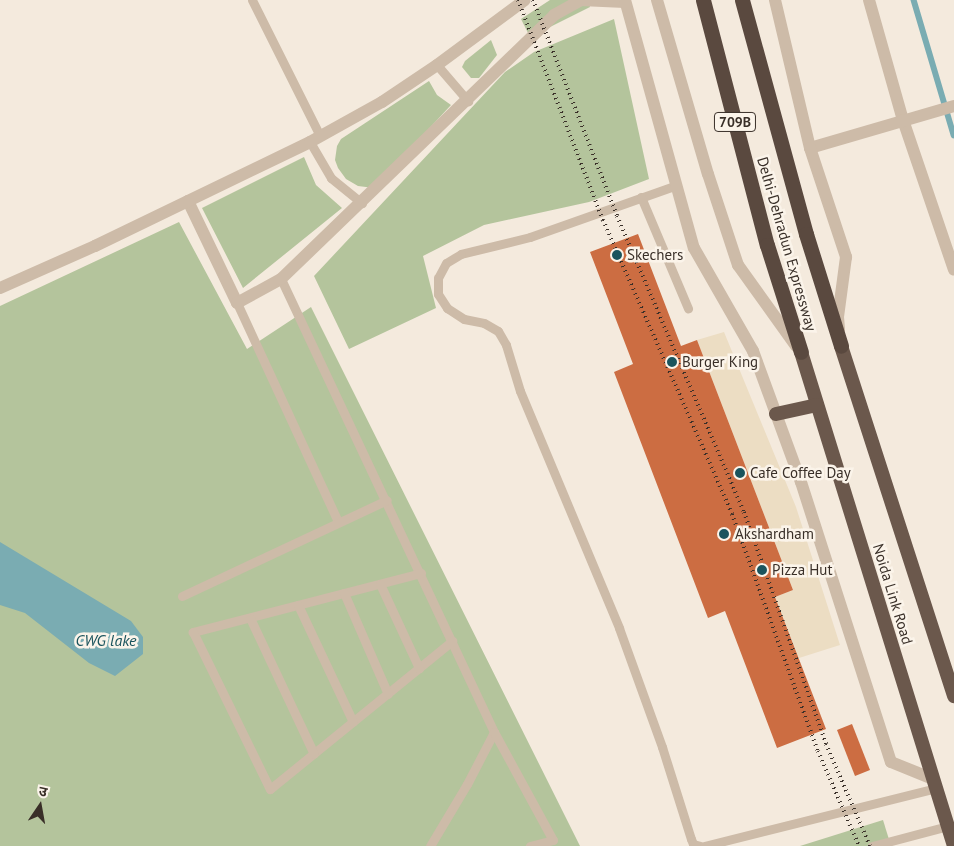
<!DOCTYPE html>
<meta charset="utf-8">
<style>
body{margin:0}
#map{position:relative;width:954px;height:846px;overflow:hidden;background:#f4eadd;font-family:"PT Sans","Noto Sans Devanagari",sans-serif}
div>[style]{position:absolute}
.green>*{inset:0;background:#b4c49c}
.plaza>*{inset:0;background:#ecddc3}
.water>*{inset:0;background:#7aacb2}
.stream>*{height:5.5px;margin:-2.75px;padding:0 2.75px;transform-origin:2.75px;border-radius:2.75px;background:#7aacb2}
.building>*{inset:0;background:#cc6d42}
.service>*{height:9px;margin:-4.5px;padding:0 4.5px;transform-origin:4.5px;border-radius:4.5px;background:#cdbba8}
.minor>*{height:12px;margin:-6px;padding:0 6px;transform-origin:6px;border-radius:6px;background:#cdbba8}
.tertiary>*{height:12px;margin:-6px;padding:0 6px;transform-origin:6px;border-radius:6px;background:#cdbba8}
.trunk>*{height:14px;margin:-7px;padding:0 7px;transform-origin:7px;border-radius:7px;background:#6b584c}
.motorway>*{height:15px;margin:-7.5px;padding:0 7.5px;transform-origin:7.5px;border-radius:7.5px;background:#5a493f}
.rail>*{height:4px;margin-top:-2px;transform-origin:0;background:repeating-linear-gradient(90deg,#392f28 0 1px,transparent 0 5px)}
.dots>*{width:14px;height:14px;translate:-50% -50%;box-sizing:border-box;border:2px solid #fbf4ea;border-radius:50%}
span{translate:-50% -50%;white-space:nowrap;text-align:center;line-height:1.15;-webkit-text-stroke:5px #fbf4ea;paint-order:stroke}
.shield-label span{padding:1px 4px;background:#fbf4ea;border:1px solid;border-radius:4px;-webkit-text-stroke-width:0}
.shield-label{font-size:14px;color:#392f28;font-weight:700}
.street-label{font-size:15px;color:#392f28}
.poi-label{font-size:15px;color:#392f28}
.left{translate:0 -50%;text-align:left}
.water-label{font-size:16px;color:#1b545d;font-style:italic}
.north{position:absolute;left:15px;top:781px;width:50px;height:50px;-webkit-text-stroke:4px #fbf4ea;paint-order:stroke;rotate:12deg;font-size:14px;font-weight:700;line-height:20px;text-align:center;color:#392f28}
.north::after{content:'';display:block;margin:auto;width:18px;height:22px;background:#392f28;clip-path:polygon(50% 0,100% 100%,50% 72%,0 100%)}
</style>
<div id="map">
<div class="green">
<div style="clip-path:polygon(550px 0,588px 0,590px 7px,530px 37px,521px 19px)"></div>
<div style="clip-path:polygon(614px 19px,649px 179px,589px 202px,484px 225px,423px 256px,436px 308px,349px 349px,314px 276px,505px 72px,534px 52px)"></div>
<div style="clip-path:polygon(491px 40px,497px 55px,479px 78px,471px 78px,462px 67px,465px 61px)"></div>
<div style="clip-path:polygon(429px 81px,437px 95px,451px 105px,374px 188px,358px 186px,346px 179px,338px 168px,335px 160px,337px 146px,341px 139px)"></div>
<div style="clip-path:polygon(304px 157px,316px 185px,342px 208px,243px 288px,202px 208px)"></div>
<div style="clip-path:polygon(179px 222px,247px 349px,311px 307px,580px 846px,0 846px,0 306px)"></div>
<div style="clip-path:polygon(883px 820px,891px 846px,800px 846px)"></div>
</div>
<div class="plaza">
<div style="clip-path:polygon(724px 332px,796px 507px,840px 645px,799px 658px,775px 597px,793px 590px,697px 340px)"></div>
</div>
<div class="water">
<div style="clip-path:polygon(0 542px,131px 621px,143px 637px,143px 654px,115px 676px,89px 663px,25px 613px,0 605px)"></div>
</div>
<div class="stream">
<div style="left:914px;top:0;width:141px;rotate:73.5deg"></div>
</div>
<div class="building">
<div style="clip-path:polygon(638px 234px,681px 346px,697px 340px,793px 590px,775px 597px,826px 729px,777px 748px,725px 611px,708px 618px,614px 372px,633px 364px,590px 252px)"></div>
<div style="clip-path:polygon(852px 724px,870px 770px,855px 776px,837px 730px)"></div>
</div>
<div class="service">
<div style="left:252px;top:0;width:152px;rotate:63.4deg"></div>
<div style="left:437px;top:65px;width:48px;rotate:49.3deg"></div>
<div style="left:310px;top:142px;width:42px;rotate:59.7deg"></div>
<div style="left:331px;top:178px;width:40px;rotate:39deg"></div>
<div style="left:677px;top:185px;width:156px;rotate:160.5deg"></div>
<div style="left:530px;top:237px;width:71px;rotate:166.2deg"></div>
<div style="left:461px;top:254px;width:17px;rotate:149deg"></div>
<div style="left:446px;top:263px;width:17px;rotate:118deg"></div>
<div style="left:438px;top:278px;width:16px;rotate:90deg"></div>
<div style="left:438px;top:294px;width:17px;rotate:57deg"></div>
<div style="left:447px;top:308px;width:20px;rotate:33deg"></div>
<div style="left:464px;top:319px;width:20px;rotate:11deg"></div>
<div style="left:484px;top:323px;width:16px;rotate:30deg"></div>
<div style="left:498px;top:331px;width:16px;rotate:60deg"></div>
<div style="left:506px;top:345px;width:48px;rotate:73.1deg"></div>
<div style="left:520px;top:391px;width:257px;rotate:67.3deg"></div>
<div style="left:619px;top:628px;width:127px;rotate:70.1deg"></div>
<div style="left:662px;top:747px;width:96px;rotate:72.5deg"></div>
<div style="left:691px;top:839px;width:5px;rotate:68deg"></div>
<div style="left:693px;top:844px;width:7px;rotate:16deg"></div>
<div style="left:641px;top:197px;width:121px;rotate:67.1deg"></div>
<div style="left:281px;top:279px;width:501px;rotate:64.82deg"></div>
<div style="left:494px;top:732px;width:59px;rotate:117.4deg"></div>
<div style="left:467px;top:784px;width:72px;rotate:120.8deg"></div>
<div style="left:237px;top:303px;width:241px;rotate:65.2deg"></div>
<div style="left:421px;top:573px;width:236px;rotate:165.5deg"></div>
<div style="left:193px;top:632px;width:175px;rotate:63.9deg"></div>
<div style="left:270px;top:789px;width:235px;rotate:-39.1deg"></div>
<div style="left:380px;top:584px;width:93px;rotate:65.1deg"></div>
<div style="left:344px;top:593px;width:110px;rotate:66.5deg"></div>
<div style="left:182px;top:596px;width:226px;rotate:-25.1deg"></div>
<div style="left:298px;top:605px;width:129px;rotate:64.8deg"></div>
<div style="left:250px;top:618px;width:150px;rotate:64.8deg"></div>
<div style="left:494px;top:732px;width:123px;rotate:61.4deg"></div>
<div style="left:553px;top:840px;width:24px;rotate:165deg"></div>
<div style="left:704px;top:846px;width:239px;rotate:-14deg"></div>
<div style="left:872px;top:846px;width:79px;rotate:-14.7deg"></div>
</div>
<div class="minor">
<div style="left:869px;top:0;width:125px;rotate:74.2deg"></div>
<div style="left:903px;top:120px;width:158px;rotate:71.2deg"></div>
<div style="left:810px;top:148px;width:150px;rotate:-16.3deg"></div>
<div style="left:188px;top:201px;width:113px;rotate:64.3deg"></div>
<div style="left:237px;top:303px;width:50px;rotate:-28.6deg"></div>
<div style="left:281px;top:279px;width:380px;rotate:-44deg"></div>
<div style="left:554px;top:15px;width:31px;rotate:-29deg"></div>
<div style="left:581px;top:0;width:44px;rotate:2.6deg"></div>
<div style="left:0;top:288px;width:104px;rotate:-23.9deg"></div>
<div style="left:95px;top:246px;width:239px;rotate:-25.8deg"></div>
<div style="left:310px;top:142px;width:82px;rotate:-29.1deg"></div>
<div style="left:382px;top:102px;width:66px;rotate:-33.9deg"></div>
<div style="left:437px;top:65px;width:109px;rotate:-36.5deg"></div>
</div>
<div class="tertiary">
<div style="left:625px;top:0;width:257px;rotate:74.5deg"></div>
<div style="left:694px;top:248px;width:119px;rotate:60.2deg"></div>
<div style="left:753px;top:351px;width:140px;rotate:69.9deg"></div>
<div style="left:801px;top:482px;width:294px;rotate:72.2deg"></div>
<div style="left:891px;top:762px;width:45px;rotate:22deg"></div>
<div style="left:657px;top:0;width:181px;rotate:73.7deg"></div>
<div style="left:708px;top:174px;width:96px;rotate:71.8deg"></div>
<div style="left:738px;top:265px;width:100px;rotate:54.4deg"></div>
<div style="left:775px;top:0;width:152px;rotate:76.7deg"></div>
<div style="left:810px;top:148px;width:115px;rotate:71.7deg"></div>
<div style="left:846px;top:257px;width:61px;rotate:97.6deg"></div>
<div style="left:838px;top:317px;width:12px;rotate:85deg"></div>
</div>
<div class="trunk">
<div style="left:841px;top:346px;width:368px;rotate:72.1deg"></div>
<div style="left:801px;top:352px;width:517px;rotate:72.79deg"></div>
<div style="left:776px;top:414px;width:42px;rotate:-12.4deg"></div>
</div>
<div class="motorway">
<div style="left:703px;top:0;width:253px;rotate:75.4deg"></div>
<div style="left:767px;top:245px;width:112px;rotate:72.4deg"></div>
<div style="left:742px;top:0;width:243px;rotate:74.7deg"></div>
<div style="left:806px;top:234px;width:117px;rotate:72.6deg"></div>
</div>
<div class="rail">
<div style="left:518px;top:0;width:236px;rotate:68.9deg"></div>
<div style="left:603px;top:220px;width:321px;rotate:66.3deg"></div>
<div style="left:732px;top:514px;width:252px;rotate:70.1deg"></div>
<div style="left:818px;top:751px;width:103px;rotate:66.7deg"></div>
<div style="left:533px;top:0;width:232px;rotate:68.7deg"></div>
<div style="left:617px;top:216px;width:322px;rotate:66.8deg"></div>
<div style="left:744px;top:512px;width:246px;rotate:70.5deg"></div>
<div style="left:826px;top:744px;width:111px;rotate:66.7deg"></div>
</div>
<div class="dots">
<div style="left:617px;top:255px;background:#1b545d"></div>
<div style="left:672px;top:362px;background:#1b545d"></div>
<div style="left:740px;top:473px;background:#1b545d"></div>
<div style="left:724px;top:534px;background:#1b545d"></div>
<div style="left:762px;top:570px;background:#1b545d"></div>
</div>
<div class="shield-label">
<span style="left:735px;top:122px">709B</span>
</div>
<div class="street-label">
<span style="left:787px;top:244px;rotate:74deg">Delhi-Dehradun Expressway</span>
<span style="left:893px;top:594px;rotate:73deg">Noida Link Road</span>
</div>
<div class="poi-label">
<span class="left" style="left:627px;top:255px">Skechers</span>
<span class="left" style="left:682px;top:362px">Burger King</span>
<span class="left" style="left:750px;top:473px">Cafe Coffee Day</span>
<span class="left" style="left:735px;top:534px">Akshardham</span>
<span class="left" style="left:772px;top:570px">Pizza Hut</span>
</div>
<div class="water-label">
<span style="left:106px;top:640px">CWG lake</span>
</div>
<div class="north">उ</div>
</div>
